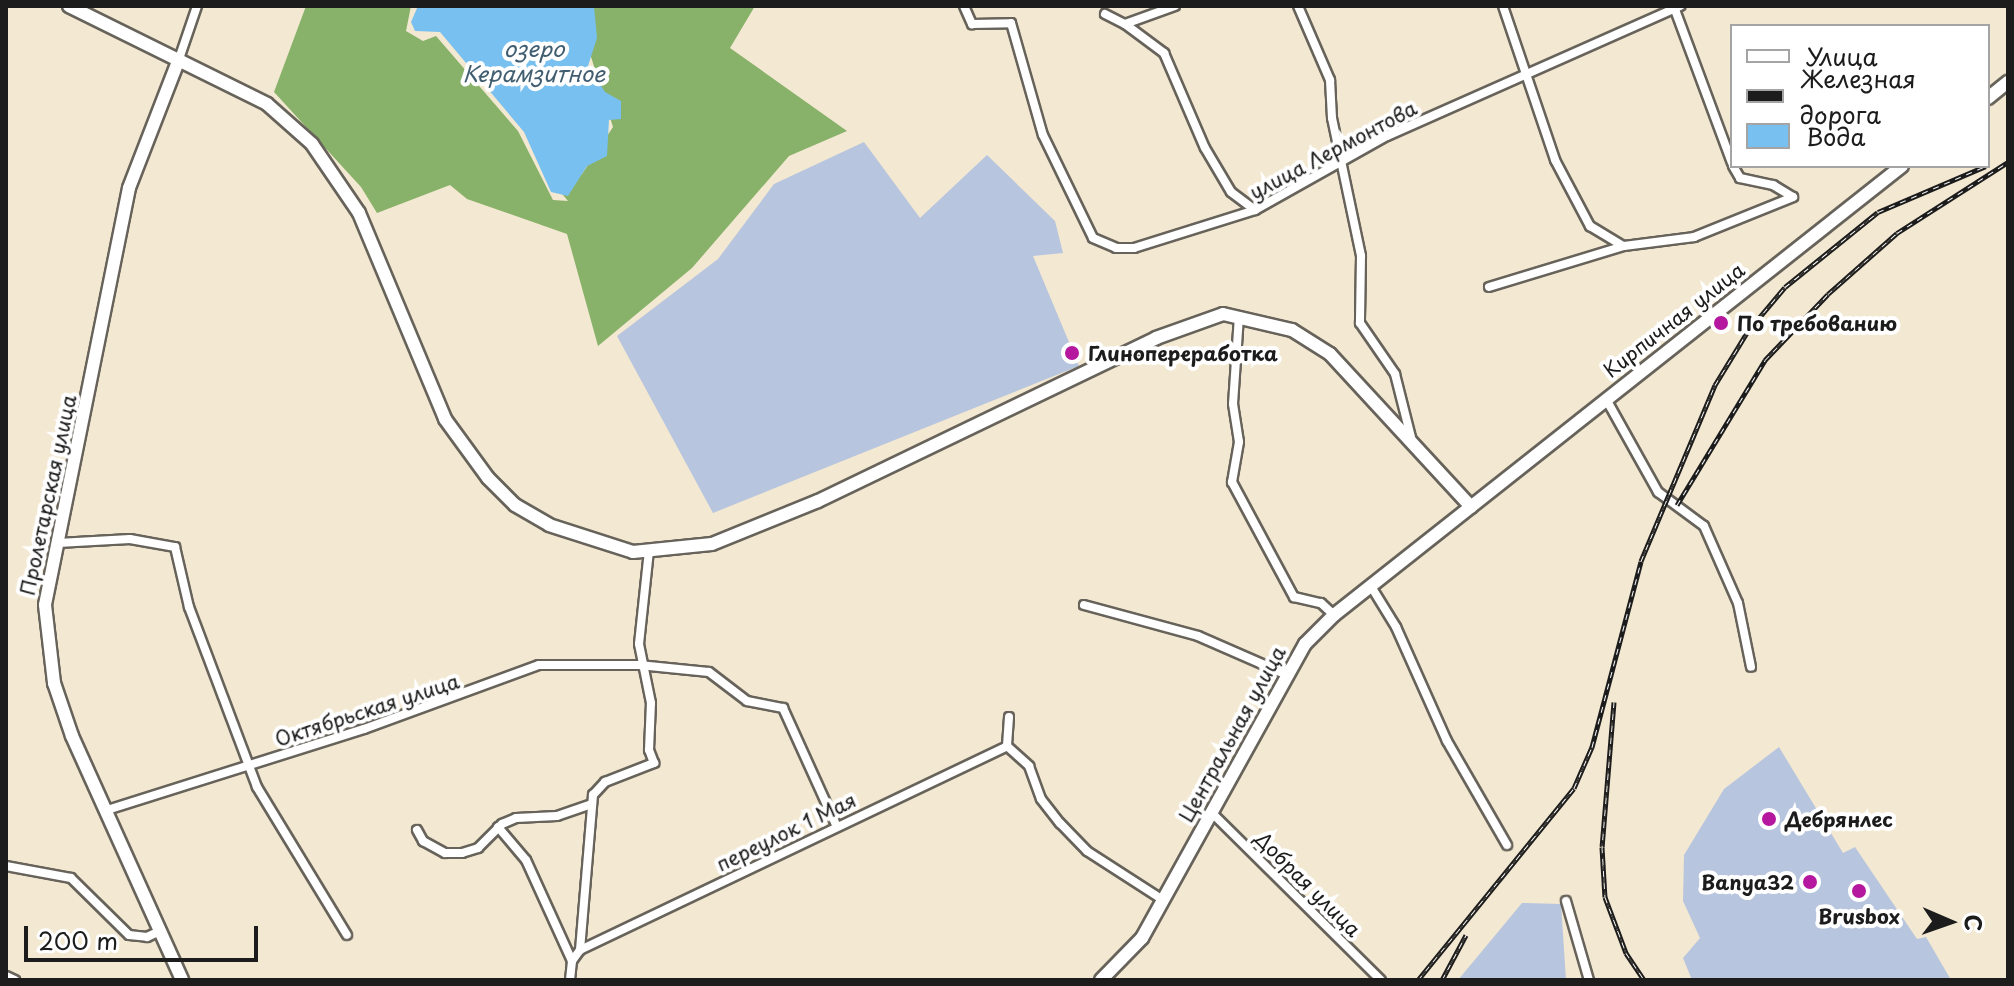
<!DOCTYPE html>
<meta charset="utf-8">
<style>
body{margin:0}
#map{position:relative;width:2014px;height:986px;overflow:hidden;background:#f3e8d1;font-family:"Playpen Sans",sans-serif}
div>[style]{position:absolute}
.industrial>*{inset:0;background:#b8c5de}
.forest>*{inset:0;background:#88b269}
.water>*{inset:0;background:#78c0f0}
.roads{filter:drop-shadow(2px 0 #67635b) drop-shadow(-2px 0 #67635b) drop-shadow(0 2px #67635b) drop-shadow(0 -2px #67635b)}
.street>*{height:8px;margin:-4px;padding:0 4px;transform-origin:4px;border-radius:4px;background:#fff}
.secondary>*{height:12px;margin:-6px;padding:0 6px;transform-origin:6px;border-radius:6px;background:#fff}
.rail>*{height:5px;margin-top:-2.5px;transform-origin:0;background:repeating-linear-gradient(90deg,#fff 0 6px,#1c1c1c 0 12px);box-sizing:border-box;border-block:2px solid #1c1c1c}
.dots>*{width:22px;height:22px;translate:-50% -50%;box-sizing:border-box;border:4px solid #fff;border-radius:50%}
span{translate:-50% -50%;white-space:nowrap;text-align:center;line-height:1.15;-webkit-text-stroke:8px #fff;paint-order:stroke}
.street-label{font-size:20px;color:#1c1c1c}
.poi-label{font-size:20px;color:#1c1c1c;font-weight:700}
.left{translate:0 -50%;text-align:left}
.right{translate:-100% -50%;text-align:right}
.water-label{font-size:22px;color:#415e71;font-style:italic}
.frame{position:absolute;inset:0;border:8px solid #1c1c1c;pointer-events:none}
.legend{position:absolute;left:1730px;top:24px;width:260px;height:144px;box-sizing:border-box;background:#fff;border:2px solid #a4a4a4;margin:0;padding:10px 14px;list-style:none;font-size:24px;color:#1c1c1c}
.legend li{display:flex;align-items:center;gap:16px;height:40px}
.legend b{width:40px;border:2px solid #a4a4a4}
.north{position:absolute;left:1910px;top:882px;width:80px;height:80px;-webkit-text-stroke:6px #fff;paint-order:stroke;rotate:92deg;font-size:22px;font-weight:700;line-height:32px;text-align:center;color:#1c1c1c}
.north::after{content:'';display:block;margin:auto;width:28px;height:36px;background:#1c1c1c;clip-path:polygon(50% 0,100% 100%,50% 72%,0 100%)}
.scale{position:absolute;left:24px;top:926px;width:234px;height:36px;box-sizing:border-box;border:4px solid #1c1c1c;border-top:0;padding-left:10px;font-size:24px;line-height:28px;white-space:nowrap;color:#1c1c1c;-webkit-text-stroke:6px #fff;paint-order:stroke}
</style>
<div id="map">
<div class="industrial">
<div style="clip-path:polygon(864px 142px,920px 218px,987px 155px,1055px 221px,1063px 253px,1033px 256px,1079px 366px,713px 513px,617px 336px,718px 259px,774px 184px)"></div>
<div style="clip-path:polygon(1779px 747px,1843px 853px,1855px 847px,1917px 939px,1926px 937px,1951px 980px,1692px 980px,1683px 958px,1700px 938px,1683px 901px,1684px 855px,1724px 789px)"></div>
<div style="clip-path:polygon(1522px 903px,1561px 904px,1566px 980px,1458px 980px)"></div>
</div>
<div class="forest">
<div style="clip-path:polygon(306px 6px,411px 6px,406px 31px,423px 41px,436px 36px,518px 131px,553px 200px,568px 201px,558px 189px,582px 174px,613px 127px,582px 28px,581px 6px,755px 6px,730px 48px,847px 131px,789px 156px,692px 268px,598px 346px,567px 234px,467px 199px,450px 185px,377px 213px,361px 187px,274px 92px)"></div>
</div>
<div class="water">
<div style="clip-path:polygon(418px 6px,594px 6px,597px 38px,588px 66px,605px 92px,621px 101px,621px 119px,609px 120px,607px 156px,587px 166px,568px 196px,551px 192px,524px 132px,440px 32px,415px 31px,411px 22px)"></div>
</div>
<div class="roads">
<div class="street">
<div style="left:964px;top:6px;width:20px;rotate:66deg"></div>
<div style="left:972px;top:24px;width:39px;rotate:-1deg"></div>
<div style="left:1011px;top:23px;width:116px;rotate:74.1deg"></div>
<div style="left:1043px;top:135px;width:114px;rotate:64.1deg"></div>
<div style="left:1093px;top:238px;width:25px;rotate:23deg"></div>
<div style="left:1116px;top:248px;width:18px"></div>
<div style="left:1134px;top:248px;width:127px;rotate:-17.4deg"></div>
<div style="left:1255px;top:210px;width:151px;rotate:-29.3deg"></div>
<div style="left:1387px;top:136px;width:321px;rotate:-23.9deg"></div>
<div style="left:1298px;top:6px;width:81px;rotate:66.6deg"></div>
<div style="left:1330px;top:80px;width:38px;rotate:87deg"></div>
<div style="left:1332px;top:118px;width:141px;rotate:78.1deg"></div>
<div style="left:1361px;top:256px;width:67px;rotate:90.9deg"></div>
<div style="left:1360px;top:323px;width:62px;rotate:55.5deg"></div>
<div style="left:1395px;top:374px;width:69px;rotate:75.8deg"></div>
<div style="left:1503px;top:6px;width:163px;rotate:71.3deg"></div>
<div style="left:1555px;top:160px;width:75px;rotate:62.1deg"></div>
<div style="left:1590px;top:226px;width:37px;rotate:31deg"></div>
<div style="left:1674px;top:7px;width:166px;rotate:69.6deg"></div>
<div style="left:1105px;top:14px;width:22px;rotate:27deg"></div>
<div style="left:1125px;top:24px;width:53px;rotate:-19.8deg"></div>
<div style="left:1125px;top:24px;width:49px;rotate:36.6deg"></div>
<div style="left:1164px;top:53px;width:103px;rotate:66.7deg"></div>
<div style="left:1205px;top:148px;width:51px;rotate:59.4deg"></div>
<div style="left:1231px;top:192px;width:30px;rotate:37deg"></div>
<div style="left:179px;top:59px;width:56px;rotate:-71.2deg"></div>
<div style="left:1733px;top:166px;width:14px;rotate:60deg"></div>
<div style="left:1740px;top:178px;width:34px;rotate:12deg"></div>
<div style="left:1773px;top:185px;width:23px;rotate:31deg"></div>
<div style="left:1489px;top:287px;width:141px;rotate:-16.9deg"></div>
<div style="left:1624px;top:246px;width:71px;rotate:-7.3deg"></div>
<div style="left:1694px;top:237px;width:107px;rotate:-22deg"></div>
<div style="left:1239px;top:316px;width:88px;rotate:93.9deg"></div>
<div style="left:1233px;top:404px;width:38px;rotate:81deg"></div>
<div style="left:1239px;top:442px;width:41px;rotate:99.9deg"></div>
<div style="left:1232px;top:482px;width:131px;rotate:61.7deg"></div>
<div style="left:1294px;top:597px;width:28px;rotate:13deg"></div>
<div style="left:1321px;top:603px;width:18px;rotate:43deg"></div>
<div style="left:1606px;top:399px;width:107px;rotate:60.8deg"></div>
<div style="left:1658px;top:492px;width:57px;rotate:36.5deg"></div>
<div style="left:1704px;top:526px;width:84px;rotate:66.2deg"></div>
<div style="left:1738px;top:603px;width:65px;rotate:78.5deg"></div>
<div style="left:58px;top:543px;width:72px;rotate:-3.2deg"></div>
<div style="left:130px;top:539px;width:46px;rotate:10.1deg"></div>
<div style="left:175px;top:547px;width:62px;rotate:76.9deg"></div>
<div style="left:189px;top:607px;width:192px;rotate:69.3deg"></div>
<div style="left:257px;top:787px;width:173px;rotate:58.7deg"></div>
<div style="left:1372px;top:588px;width:46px;rotate:58.4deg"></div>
<div style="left:1396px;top:627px;width:125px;rotate:65.9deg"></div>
<div style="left:1447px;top:741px;width:120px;rotate:60deg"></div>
<div style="left:1084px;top:605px;width:118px;rotate:15.2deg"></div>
<div style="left:1198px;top:636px;width:95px;rotate:23.6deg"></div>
<div style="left:1009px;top:717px;width:29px;rotate:94deg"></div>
<div style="left:1007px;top:746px;width:30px;rotate:42deg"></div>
<div style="left:1029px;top:766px;width:35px;rotate:70deg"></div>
<div style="left:1041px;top:799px;width:31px;rotate:52deg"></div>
<div style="left:1060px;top:823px;width:39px;rotate:46deg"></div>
<div style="left:1087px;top:851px;width:90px;rotate:32.8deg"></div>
<div style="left:107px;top:810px;width:269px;rotate:-17.5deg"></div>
<div style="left:364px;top:729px;width:186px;rotate:-20.1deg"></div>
<div style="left:539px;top:665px;width:100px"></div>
<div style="left:639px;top:665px;width:70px;rotate:5.7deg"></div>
<div style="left:709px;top:672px;width:48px;rotate:37.3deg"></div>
<div style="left:747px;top:701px;width:37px;rotate:11deg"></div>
<div style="left:783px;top:708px;width:128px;rotate:65.6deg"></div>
<div style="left:1211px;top:812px;width:239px;rotate:44.7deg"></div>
<div style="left:498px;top:827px;width:43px;rotate:49.7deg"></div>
<div style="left:526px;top:860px;width:111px;rotate:65.5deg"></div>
<div style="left:417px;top:830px;width:13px;rotate:61deg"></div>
<div style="left:423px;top:841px;width:25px;rotate:29deg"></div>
<div style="left:445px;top:853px;width:17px"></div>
<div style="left:462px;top:853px;width:17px;rotate:-17deg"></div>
<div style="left:478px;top:848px;width:34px;rotate:-45deg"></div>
<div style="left:502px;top:824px;width:15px;rotate:-23deg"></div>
<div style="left:516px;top:818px;width:41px;rotate:-2.8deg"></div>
<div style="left:557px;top:816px;width:36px;rotate:-19deg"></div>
<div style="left:6px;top:866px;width:66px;rotate:10.5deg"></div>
<div style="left:71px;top:878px;width:81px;rotate:44.5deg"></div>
<div style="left:129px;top:935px;width:18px;rotate:6deg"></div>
<div style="left:147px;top:937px;width:14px;rotate:-25deg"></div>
<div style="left:1566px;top:901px;width:82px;rotate:73.8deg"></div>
<div style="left:580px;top:950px;width:473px;rotate:-25.5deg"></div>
<div style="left:6px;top:976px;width:10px;rotate:24deg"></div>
<div style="left:570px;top:980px;width:19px;rotate:-84deg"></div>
<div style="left:572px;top:961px;width:14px;rotate:-54deg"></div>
<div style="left:580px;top:950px;width:156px;rotate:-85.2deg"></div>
<div style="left:593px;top:795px;width:18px;rotate:-47deg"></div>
<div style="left:605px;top:782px;width:53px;rotate:-21.2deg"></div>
<div style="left:654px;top:763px;width:14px;rotate:-111deg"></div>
<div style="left:649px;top:750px;width:47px;rotate:-87.6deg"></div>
<div style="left:651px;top:703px;width:60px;rotate:-101.5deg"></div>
<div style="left:639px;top:644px;width:94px;rotate:-83.9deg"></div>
</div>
<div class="secondary">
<div style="left:69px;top:6px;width:221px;rotate:26.3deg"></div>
<div style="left:267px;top:104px;width:60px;rotate:41.6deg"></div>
<div style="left:312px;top:144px;width:83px;rotate:55.7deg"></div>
<div style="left:359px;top:213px;width:223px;rotate:67.3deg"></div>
<div style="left:445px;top:419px;width:73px;rotate:53.9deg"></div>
<div style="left:488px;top:478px;width:38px;rotate:45deg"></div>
<div style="left:515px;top:505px;width:39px;rotate:30deg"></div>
<div style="left:549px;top:525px;width:88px;rotate:17.8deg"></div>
<div style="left:633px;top:552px;width:79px;rotate:-5.8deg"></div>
<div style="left:712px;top:544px;width:114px;rotate:-22.1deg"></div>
<div style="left:818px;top:501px;width:375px;rotate:-25.7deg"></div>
<div style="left:1156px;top:338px;width:71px;rotate:-19.7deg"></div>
<div style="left:1223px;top:314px;width:71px;rotate:13.1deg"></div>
<div style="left:1292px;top:330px;width:45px;rotate:32.3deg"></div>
<div style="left:1330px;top:354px;width:208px;rotate:47.3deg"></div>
<div style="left:179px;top:59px;width:138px;rotate:111.2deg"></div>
<div style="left:129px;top:188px;width:425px;rotate:101.4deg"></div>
<div style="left:45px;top:605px;width:79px;rotate:83.4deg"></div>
<div style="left:54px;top:683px;width:56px;rotate:71.2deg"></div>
<div style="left:72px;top:736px;width:268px;rotate:65.7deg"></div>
<div style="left:1988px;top:98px;width:26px;rotate:-39deg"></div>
<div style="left:1101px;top:980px;width:59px;rotate:-45.7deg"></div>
<div style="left:1142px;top:938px;width:336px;rotate:-61deg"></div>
<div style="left:1305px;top:644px;width:41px;rotate:-45deg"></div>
<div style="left:1334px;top:615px;width:724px;rotate:-38.33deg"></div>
</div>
</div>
<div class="rail">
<div style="left:1677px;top:505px;width:170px;rotate:-58.7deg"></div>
<div style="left:1765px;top:360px;width:91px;rotate:-46.3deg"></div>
<div style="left:1828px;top:294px;width:92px;rotate:-41.5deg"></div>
<div style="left:1897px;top:233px;width:132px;rotate:-32.6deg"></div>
<div style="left:1614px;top:702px;width:145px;rotate:94.7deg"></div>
<div style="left:1602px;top:847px;width:50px;rotate:86.6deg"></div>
<div style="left:1605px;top:897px;width:60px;rotate:69.4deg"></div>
<div style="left:1626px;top:953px;width:32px;rotate:56deg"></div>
<div style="left:1418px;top:980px;width:247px;rotate:-50.9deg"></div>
<div style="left:1574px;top:788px;width:45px;rotate:-66.3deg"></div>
<div style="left:1592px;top:747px;width:192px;rotate:-75.2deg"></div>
<div style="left:1641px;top:561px;width:191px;rotate:-67.2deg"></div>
<div style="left:1715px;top:385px;width:63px;rotate:-58.6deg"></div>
<div style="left:1748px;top:331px;width:57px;rotate:-49.9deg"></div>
<div style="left:1785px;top:287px;width:119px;rotate:-38.9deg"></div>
<div style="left:1878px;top:212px;width:117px;rotate:-23.1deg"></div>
<div style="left:1442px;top:980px;width:51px;rotate:-61.9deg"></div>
</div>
<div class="dots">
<div style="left:1721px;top:323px;background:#b5179e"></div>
<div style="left:1072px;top:353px;background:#b5179e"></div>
<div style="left:1769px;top:819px;background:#b5179e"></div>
<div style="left:1810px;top:882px;background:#b5179e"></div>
<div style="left:1859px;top:891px;background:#b5179e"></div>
</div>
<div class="street-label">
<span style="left:1333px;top:150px;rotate:-28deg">улица Лермонтова</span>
<span style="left:1674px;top:320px;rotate:-38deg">Кирпичная улица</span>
<span style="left:48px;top:495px;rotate:-78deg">Пролетарская улица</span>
<span style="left:367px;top:710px;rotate:-18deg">Октябрьская улица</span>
<span style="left:1232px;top:734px;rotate:-61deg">Центральная улица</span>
<span style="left:786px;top:832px;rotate:-26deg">переулок 1 Мая</span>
<span style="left:1308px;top:884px;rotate:45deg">Добрая улица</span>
</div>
<div class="poi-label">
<span class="left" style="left:1737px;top:323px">По требованию</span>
<span class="left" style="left:1088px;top:353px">Глинопереработка</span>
<span class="left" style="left:1785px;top:819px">Дебрянлес</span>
<span class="right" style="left:1794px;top:882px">Banya32</span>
<span style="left:1859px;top:916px">Brusbox</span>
</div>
<div class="water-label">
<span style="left:534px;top:60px">озеро<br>Керамзитное</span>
</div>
<div class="frame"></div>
<ul class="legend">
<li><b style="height:10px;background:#fff"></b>Улица</li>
<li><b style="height:10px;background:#1c1c1c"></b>Железная дорога</li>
<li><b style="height:22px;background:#78c0f0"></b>Вода</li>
</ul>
<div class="north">С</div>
<div class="scale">200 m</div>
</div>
